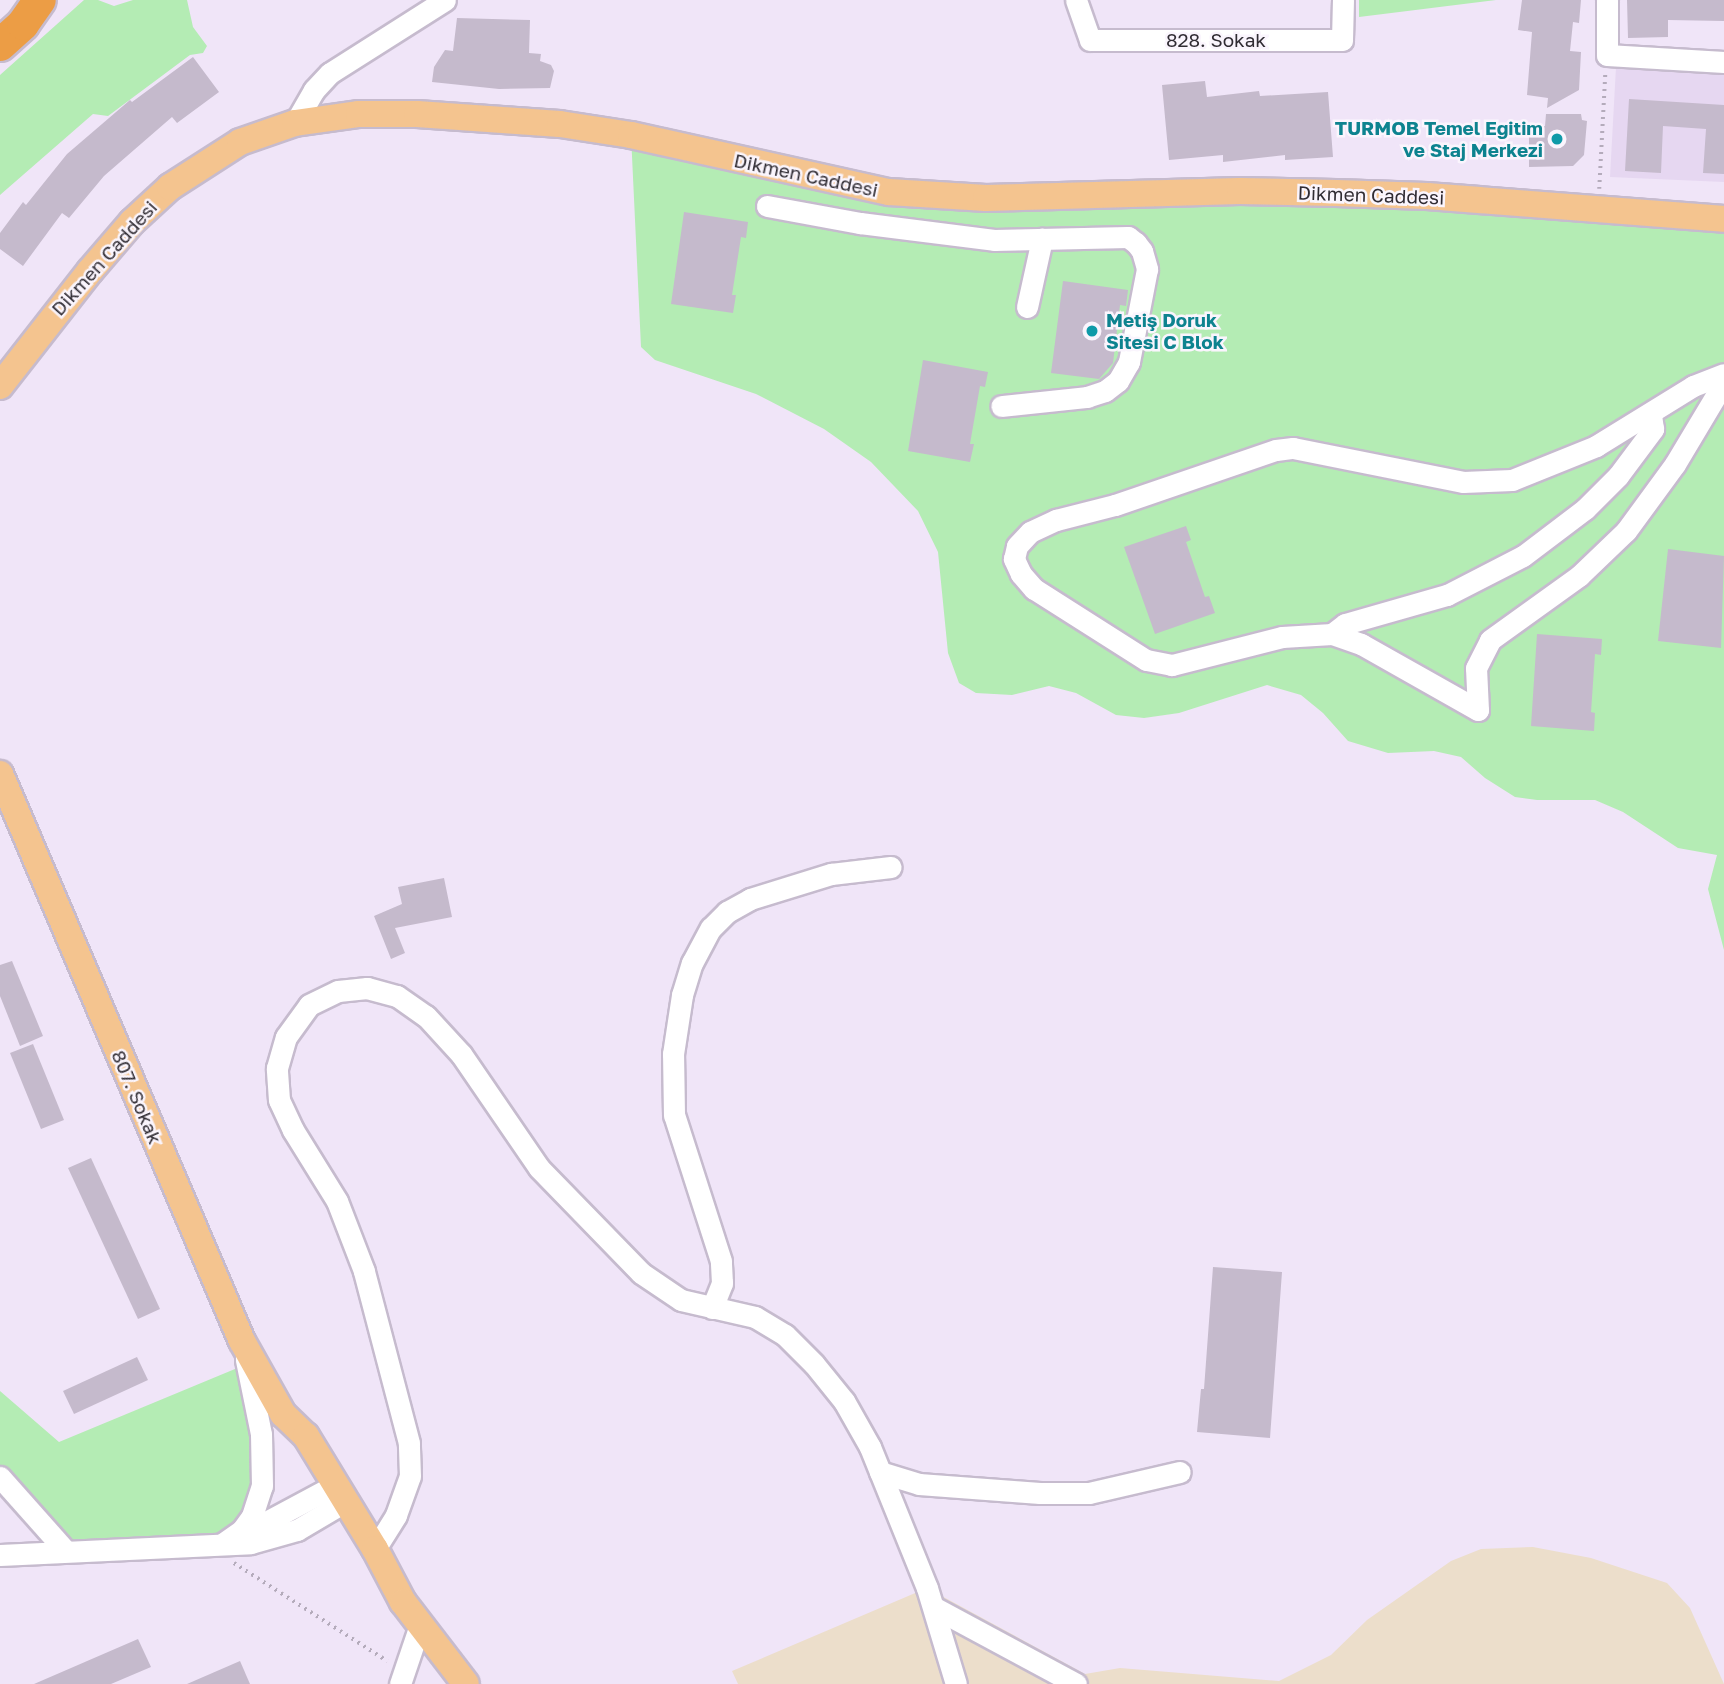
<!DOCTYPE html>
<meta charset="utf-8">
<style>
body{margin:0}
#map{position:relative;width:1724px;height:1684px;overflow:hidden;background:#f0e5f8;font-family:"Golos Text",sans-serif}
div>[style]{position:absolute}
.built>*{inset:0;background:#e6d7f1}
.industrial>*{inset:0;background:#ecdecb}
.green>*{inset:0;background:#b4ecb4}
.building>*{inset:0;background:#c5bacc}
.path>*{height:3.5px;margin-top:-1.75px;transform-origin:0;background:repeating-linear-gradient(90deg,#b4abbb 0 2px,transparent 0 7px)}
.roads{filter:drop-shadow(2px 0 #c6bbce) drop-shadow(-2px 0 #c6bbce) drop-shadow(0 2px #c6bbce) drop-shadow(0 -2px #c6bbce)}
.minor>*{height:21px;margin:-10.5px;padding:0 10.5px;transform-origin:10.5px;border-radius:10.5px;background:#fff}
.major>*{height:26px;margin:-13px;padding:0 13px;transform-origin:13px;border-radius:13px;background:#f4c48f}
.highway>*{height:32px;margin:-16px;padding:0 16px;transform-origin:16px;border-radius:16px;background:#ec9d45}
.dots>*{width:19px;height:19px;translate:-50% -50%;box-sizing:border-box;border:4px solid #faf5fd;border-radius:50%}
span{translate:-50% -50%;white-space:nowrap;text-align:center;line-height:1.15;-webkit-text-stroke:5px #faf5fd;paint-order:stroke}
.street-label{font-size:19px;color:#302c33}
.culture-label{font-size:19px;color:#0d838f;font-weight:700}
.right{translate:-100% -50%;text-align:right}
.left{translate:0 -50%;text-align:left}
</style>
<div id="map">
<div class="built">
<div style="clip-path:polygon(1616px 67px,1724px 70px,1724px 182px,1610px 177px)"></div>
</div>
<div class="industrial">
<div style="clip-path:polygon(1533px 1547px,1591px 1558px,1667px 1583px,1690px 1608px,1724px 1684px,738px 1684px,732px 1671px,927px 1588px,1085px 1674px,1120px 1668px,1279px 1681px,1331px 1655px,1367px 1620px,1451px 1561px,1481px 1549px)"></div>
</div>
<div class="green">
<div style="clip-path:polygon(84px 0,98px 0,114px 6px,133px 0,187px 0,193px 27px,207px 46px,203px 53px,190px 55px,108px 116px,93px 114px,0 195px,0 75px)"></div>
<div style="clip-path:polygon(1359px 0,1496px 0,1359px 17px)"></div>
<div style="clip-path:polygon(631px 135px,831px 182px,1145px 192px,1724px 220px,1724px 950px,1708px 889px,1717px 855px,1678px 848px,1623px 812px,1595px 800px,1537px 800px,1515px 797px,1485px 778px,1461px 757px,1434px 751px,1388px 753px,1348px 741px,1323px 713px,1301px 695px,1267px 685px,1179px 713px,1144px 718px,1116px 715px,1076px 693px,1049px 686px,1012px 695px,976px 693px,959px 683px,948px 653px,938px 552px,918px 511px,871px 462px,824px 429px,756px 394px,655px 360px,641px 347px)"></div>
<div style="clip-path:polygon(247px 1364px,262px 1486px,222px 1544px,64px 1549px,0 1477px,0 1391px,59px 1442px)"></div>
</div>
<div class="building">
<div style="clip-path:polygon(1522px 0,1581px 0,1579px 23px,1573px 22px,1570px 51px,1581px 52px,1579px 90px,1547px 108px,1548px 98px,1527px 95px,1532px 32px,1518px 30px)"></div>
<div style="clip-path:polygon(1627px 0,1724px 0,1724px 21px,1668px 20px,1668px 37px,1628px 38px)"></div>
<div style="clip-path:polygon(457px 18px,530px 20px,529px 53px,541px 54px,540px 61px,551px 65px,554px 71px,550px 88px,499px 89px,432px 82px,434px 67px,445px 50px,453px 51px)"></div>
<div style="clip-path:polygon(193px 57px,219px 92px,177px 123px,172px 117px,104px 176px,69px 218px,62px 213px,23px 266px,0 249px,0 233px,23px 202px,26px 205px,67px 154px,130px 100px,132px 102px)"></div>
<div style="clip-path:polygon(1205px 81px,1207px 97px,1259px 91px,1260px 96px,1328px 92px,1333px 157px,1285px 160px,1285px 155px,1223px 162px,1223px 155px,1169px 160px,1162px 85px)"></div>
<div style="clip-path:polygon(1629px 99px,1724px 105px,1724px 174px,1703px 173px,1706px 129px,1663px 126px,1661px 173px,1625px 171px)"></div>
<div style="clip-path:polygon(1546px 114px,1581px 114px,1582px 120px,1587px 121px,1584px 155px,1573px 166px,1529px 167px,1529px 127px,1545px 126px)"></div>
<div style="clip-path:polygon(684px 212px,748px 222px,746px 238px,741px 237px,732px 295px,736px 295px,733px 313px,671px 304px)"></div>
<div style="clip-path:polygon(1063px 281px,1128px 290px,1126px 306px,1120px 305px,1113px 363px,1099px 379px,1051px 373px)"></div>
<div style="clip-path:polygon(923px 360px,988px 372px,985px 387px,980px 386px,970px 444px,974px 444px,970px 462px,908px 451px)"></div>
<div style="clip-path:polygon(1186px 526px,1191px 540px,1186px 542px,1205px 597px,1209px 596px,1215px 613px,1155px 634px,1124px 547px)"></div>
<div style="clip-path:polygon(1668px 549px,1724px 556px,1721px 648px,1658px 641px)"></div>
<div style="clip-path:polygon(1537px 634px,1602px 639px,1601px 655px,1595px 654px,1591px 712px,1595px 713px,1594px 731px,1531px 726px)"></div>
<div style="clip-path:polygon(444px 878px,452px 917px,395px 928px,405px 953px,391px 959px,374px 916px,402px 904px,398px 887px)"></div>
<div style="clip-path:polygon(12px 961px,43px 1036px,20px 1046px,0 996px,0 965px)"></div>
<div style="clip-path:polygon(33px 1044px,64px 1120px,41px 1129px,10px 1053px)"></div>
<div style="clip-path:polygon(91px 1158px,160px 1309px,138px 1319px,68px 1168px)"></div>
<div style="clip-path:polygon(1213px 1267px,1282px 1272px,1270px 1438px,1197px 1432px,1201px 1389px,1204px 1389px)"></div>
<div style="clip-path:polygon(137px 1357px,148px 1380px,74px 1414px,63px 1391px)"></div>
<div style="clip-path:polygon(138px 1639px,151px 1667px,111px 1684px,34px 1684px)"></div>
<div style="clip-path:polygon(240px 1661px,250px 1684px,187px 1684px)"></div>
</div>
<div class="path">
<div style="left:1599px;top:189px;width:115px;rotate:-87deg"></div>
<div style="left:234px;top:1563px;width:182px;rotate:32.6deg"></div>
</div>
<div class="roads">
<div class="minor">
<div style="left:1076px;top:0;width:42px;rotate:70.7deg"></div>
<div style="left:1090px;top:40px;width:252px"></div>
<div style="left:1342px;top:40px;width:40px;rotate:-88.6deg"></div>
<div style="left:1607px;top:0;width:55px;rotate:90deg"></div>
<div style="left:1607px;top:55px;width:117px;rotate:3.4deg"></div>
<div style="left:295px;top:123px;width:38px;rotate:-60deg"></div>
<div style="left:314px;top:90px;width:23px;rotate:-47deg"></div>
<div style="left:330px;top:73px;width:136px;rotate:-32.4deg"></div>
<div style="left:767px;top:206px;width:95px;rotate:10.4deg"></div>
<div style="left:860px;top:223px;width:135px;rotate:7.2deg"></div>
<div style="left:994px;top:240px;width:134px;rotate:-1.3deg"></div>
<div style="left:1128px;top:237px;width:10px;rotate:37deg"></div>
<div style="left:1136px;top:243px;width:10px;rotate:53deg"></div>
<div style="left:1142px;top:251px;width:19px;rotate:74deg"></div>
<div style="left:1147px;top:269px;width:95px;rotate:101deg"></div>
<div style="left:1129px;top:362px;width:22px;rotate:120deg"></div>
<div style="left:1118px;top:381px;width:16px;rotate:142deg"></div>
<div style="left:1105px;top:391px;width:19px;rotate:162deg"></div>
<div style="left:1087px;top:397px;width:86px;rotate:174deg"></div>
<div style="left:1027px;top:307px;width:70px;rotate:-77.6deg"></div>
<div style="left:1332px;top:634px;width:16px;rotate:-38deg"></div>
<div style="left:1345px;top:624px;width:106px;rotate:-15.9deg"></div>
<div style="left:1447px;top:595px;width:85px;rotate:-27.2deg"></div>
<div style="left:1523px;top:556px;width:78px;rotate:-37.2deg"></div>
<div style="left:1585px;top:509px;width:47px;rotate:-45deg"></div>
<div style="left:1618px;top:476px;width:59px;rotate:-53.3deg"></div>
<div style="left:1653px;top:429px;width:15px;rotate:-98deg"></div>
<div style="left:1478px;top:710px;width:134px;rotate:-150.6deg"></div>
<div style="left:1361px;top:644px;width:31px;rotate:-161deg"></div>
<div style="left:1332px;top:634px;width:50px;rotate:176.6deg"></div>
<div style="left:1282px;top:637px;width:114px;rotate:165.7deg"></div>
<div style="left:1172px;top:665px;width:26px;rotate:-169deg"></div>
<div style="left:1146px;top:660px;width:133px;rotate:-147.6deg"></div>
<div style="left:1034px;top:589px;width:20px;rotate:-131deg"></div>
<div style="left:1021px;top:574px;width:17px;rotate:-115deg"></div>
<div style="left:1014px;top:559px;width:13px;rotate:-77deg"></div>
<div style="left:1017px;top:546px;width:19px;rotate:-47deg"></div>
<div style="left:1030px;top:532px;width:29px;rotate:-25deg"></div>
<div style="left:1056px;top:520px;width:61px;rotate:-14.3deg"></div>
<div style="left:1115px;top:505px;width:170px;rotate:-18.9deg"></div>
<div style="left:1276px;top:450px;width:17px;rotate:-7deg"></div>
<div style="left:1293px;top:448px;width:173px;rotate:11.3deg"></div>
<div style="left:1463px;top:482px;width:49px;rotate:-2.3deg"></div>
<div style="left:1512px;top:480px;width:91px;rotate:-22deg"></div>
<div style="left:1596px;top:446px;width:114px;rotate:-31.7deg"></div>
<div style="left:1693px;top:386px;width:33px;rotate:-21deg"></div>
<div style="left:1478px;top:710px;width:42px;rotate:-92.7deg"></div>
<div style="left:1476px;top:668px;width:31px;rotate:-63deg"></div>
<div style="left:1490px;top:640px;width:110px;rotate:-35.7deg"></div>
<div style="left:1579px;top:576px;width:65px;rotate:-43.8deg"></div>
<div style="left:1626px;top:531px;width:83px;rotate:-53.8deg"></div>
<div style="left:1675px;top:464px;width:96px;rotate:-59.1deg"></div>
<div style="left:712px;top:1308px;width:27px;rotate:-68deg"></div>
<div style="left:722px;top:1283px;width:22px;rotate:-93deg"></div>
<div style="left:721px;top:1261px;width:153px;rotate:-107.8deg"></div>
<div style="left:674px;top:1115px;width:61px;rotate:-90.9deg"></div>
<div style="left:673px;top:1054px;width:60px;rotate:-81.3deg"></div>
<div style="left:682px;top:995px;width:34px;rotate:-73deg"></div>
<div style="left:692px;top:963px;width:40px;rotate:-62deg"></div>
<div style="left:711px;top:928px;width:23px;rotate:-45deg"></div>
<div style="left:727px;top:912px;width:26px;rotate:-29deg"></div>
<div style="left:750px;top:899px;width:85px;rotate:-17.2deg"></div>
<div style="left:831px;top:874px;width:60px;rotate:-6.7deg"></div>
<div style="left:880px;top:1472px;width:41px;rotate:17.1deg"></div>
<div style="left:919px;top:1484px;width:121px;rotate:4.3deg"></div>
<div style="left:1040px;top:1493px;width:49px"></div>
<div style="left:1089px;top:1493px;width:93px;rotate:-13deg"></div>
<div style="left:0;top:1477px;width:96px;rotate:48.4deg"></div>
<div style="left:240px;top:1536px;width:108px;rotate:-28.2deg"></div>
<div style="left:222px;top:1544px;width:24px;rotate:-35deg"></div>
<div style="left:242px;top:1530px;width:17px;rotate:-54deg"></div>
<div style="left:252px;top:1516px;width:32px;rotate:-72deg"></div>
<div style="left:262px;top:1486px;width:52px;rotate:-91.1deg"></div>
<div style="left:261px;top:1434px;width:76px;rotate:-101.5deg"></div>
<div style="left:375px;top:1549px;width:40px;rotate:-58deg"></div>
<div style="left:396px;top:1515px;width:41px;rotate:-70.3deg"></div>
<div style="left:410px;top:1476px;width:33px;rotate:-92deg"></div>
<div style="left:409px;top:1443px;width:178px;rotate:-104.7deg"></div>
<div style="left:364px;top:1271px;width:75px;rotate:-111.1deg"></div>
<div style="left:337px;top:1201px;width:84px;rotate:-121.8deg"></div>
<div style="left:293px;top:1130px;width:33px;rotate:-115deg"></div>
<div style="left:279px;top:1100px;width:32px;rotate:-94deg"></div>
<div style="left:277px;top:1068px;width:32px;rotate:-74deg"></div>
<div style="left:286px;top:1037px;width:39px;rotate:-54deg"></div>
<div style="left:309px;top:1005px;width:32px;rotate:-26deg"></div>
<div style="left:338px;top:991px;width:29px;rotate:-6deg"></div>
<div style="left:367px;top:988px;width:31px;rotate:15deg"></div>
<div style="left:397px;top:996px;width:35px;rotate:35deg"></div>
<div style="left:426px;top:1016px;width:52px;rotate:47.4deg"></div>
<div style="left:461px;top:1054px;width:138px;rotate:55.6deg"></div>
<div style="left:539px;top:1168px;width:146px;rotate:45.8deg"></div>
<div style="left:641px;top:1273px;width:48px;rotate:34deg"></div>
<div style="left:681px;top:1300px;width:76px;rotate:12.9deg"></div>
<div style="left:755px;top:1317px;width:35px;rotate:31deg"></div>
<div style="left:785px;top:1335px;width:41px;rotate:45deg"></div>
<div style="left:814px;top:1364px;width:48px;rotate:51deg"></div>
<div style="left:844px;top:1401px;width:53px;rotate:60.5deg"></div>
<div style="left:870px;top:1447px;width:152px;rotate:68deg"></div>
<div style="left:927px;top:1588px;width:100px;rotate:73.2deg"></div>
<div style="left:0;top:1555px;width:251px;rotate:-2.7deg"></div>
<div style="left:251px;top:1543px;width:48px;rotate:-15.8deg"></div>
<div style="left:297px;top:1530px;width:57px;rotate:-30.6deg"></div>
<div style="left:935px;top:1608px;width:160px;rotate:28.3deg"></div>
<div style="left:400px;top:1684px;width:62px;rotate:-71.3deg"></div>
</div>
<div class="major">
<div style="left:0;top:386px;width:146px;rotate:-52deg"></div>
<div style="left:90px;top:271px;width:65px;rotate:-49.4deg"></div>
<div style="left:132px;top:222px;width:52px;rotate:-42.6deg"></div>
<div style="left:170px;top:187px;width:83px;rotate:-32.7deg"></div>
<div style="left:240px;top:142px;width:58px;rotate:-19.1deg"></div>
<div style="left:295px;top:123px;width:65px;rotate:-8deg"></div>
<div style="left:359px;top:114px;width:58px"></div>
<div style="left:417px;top:114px;width:143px;rotate:4deg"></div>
<div style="left:560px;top:124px;width:72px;rotate:8.8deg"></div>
<div style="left:631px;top:135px;width:264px;rotate:12.5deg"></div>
<div style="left:889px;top:192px;width:97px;rotate:3.5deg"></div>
<div style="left:986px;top:198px;width:254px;rotate:-1.6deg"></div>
<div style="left:1240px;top:191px;width:96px;rotate:1.2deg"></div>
<div style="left:1336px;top:193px;width:91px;rotate:1.9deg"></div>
<div style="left:1427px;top:196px;width:298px;rotate:4.4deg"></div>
<div style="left:0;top:774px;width:616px;rotate:66.89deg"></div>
<div style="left:242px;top:1341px;width:84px;rotate:60.7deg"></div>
<div style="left:283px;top:1414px;width:32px;rotate:44deg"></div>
<div style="left:306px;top:1436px;width:132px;rotate:58.6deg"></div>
<div style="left:375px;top:1549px;width:60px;rotate:62.2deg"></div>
<div style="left:403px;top:1602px;width:103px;rotate:52.5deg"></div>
</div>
<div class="highway">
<div style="left:0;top:45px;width:31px;rotate:-42deg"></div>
<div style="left:23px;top:24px;width:29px;rotate:-55deg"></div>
</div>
</div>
<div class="dots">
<div style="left:1557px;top:139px;background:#0f9aa8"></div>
<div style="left:1092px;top:331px;background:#0f9aa8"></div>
</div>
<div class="street-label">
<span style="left:1216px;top:40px">828. Sokak</span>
<span style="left:806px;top:175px;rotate:12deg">Dikmen Caddesi</span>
<span style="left:1371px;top:195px;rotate:2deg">Dikmen Caddesi</span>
<span style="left:104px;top:258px;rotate:-48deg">Dikmen Caddesi</span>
<span style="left:137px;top:1097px;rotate:67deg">807. Sokak</span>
</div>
<div class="culture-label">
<span class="right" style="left:1543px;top:139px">TURMOB Temel Eğitim<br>ve Staj Merkezi</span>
<span class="left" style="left:1106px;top:331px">Metiş Doruk<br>Sitesi C Blok</span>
</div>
</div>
